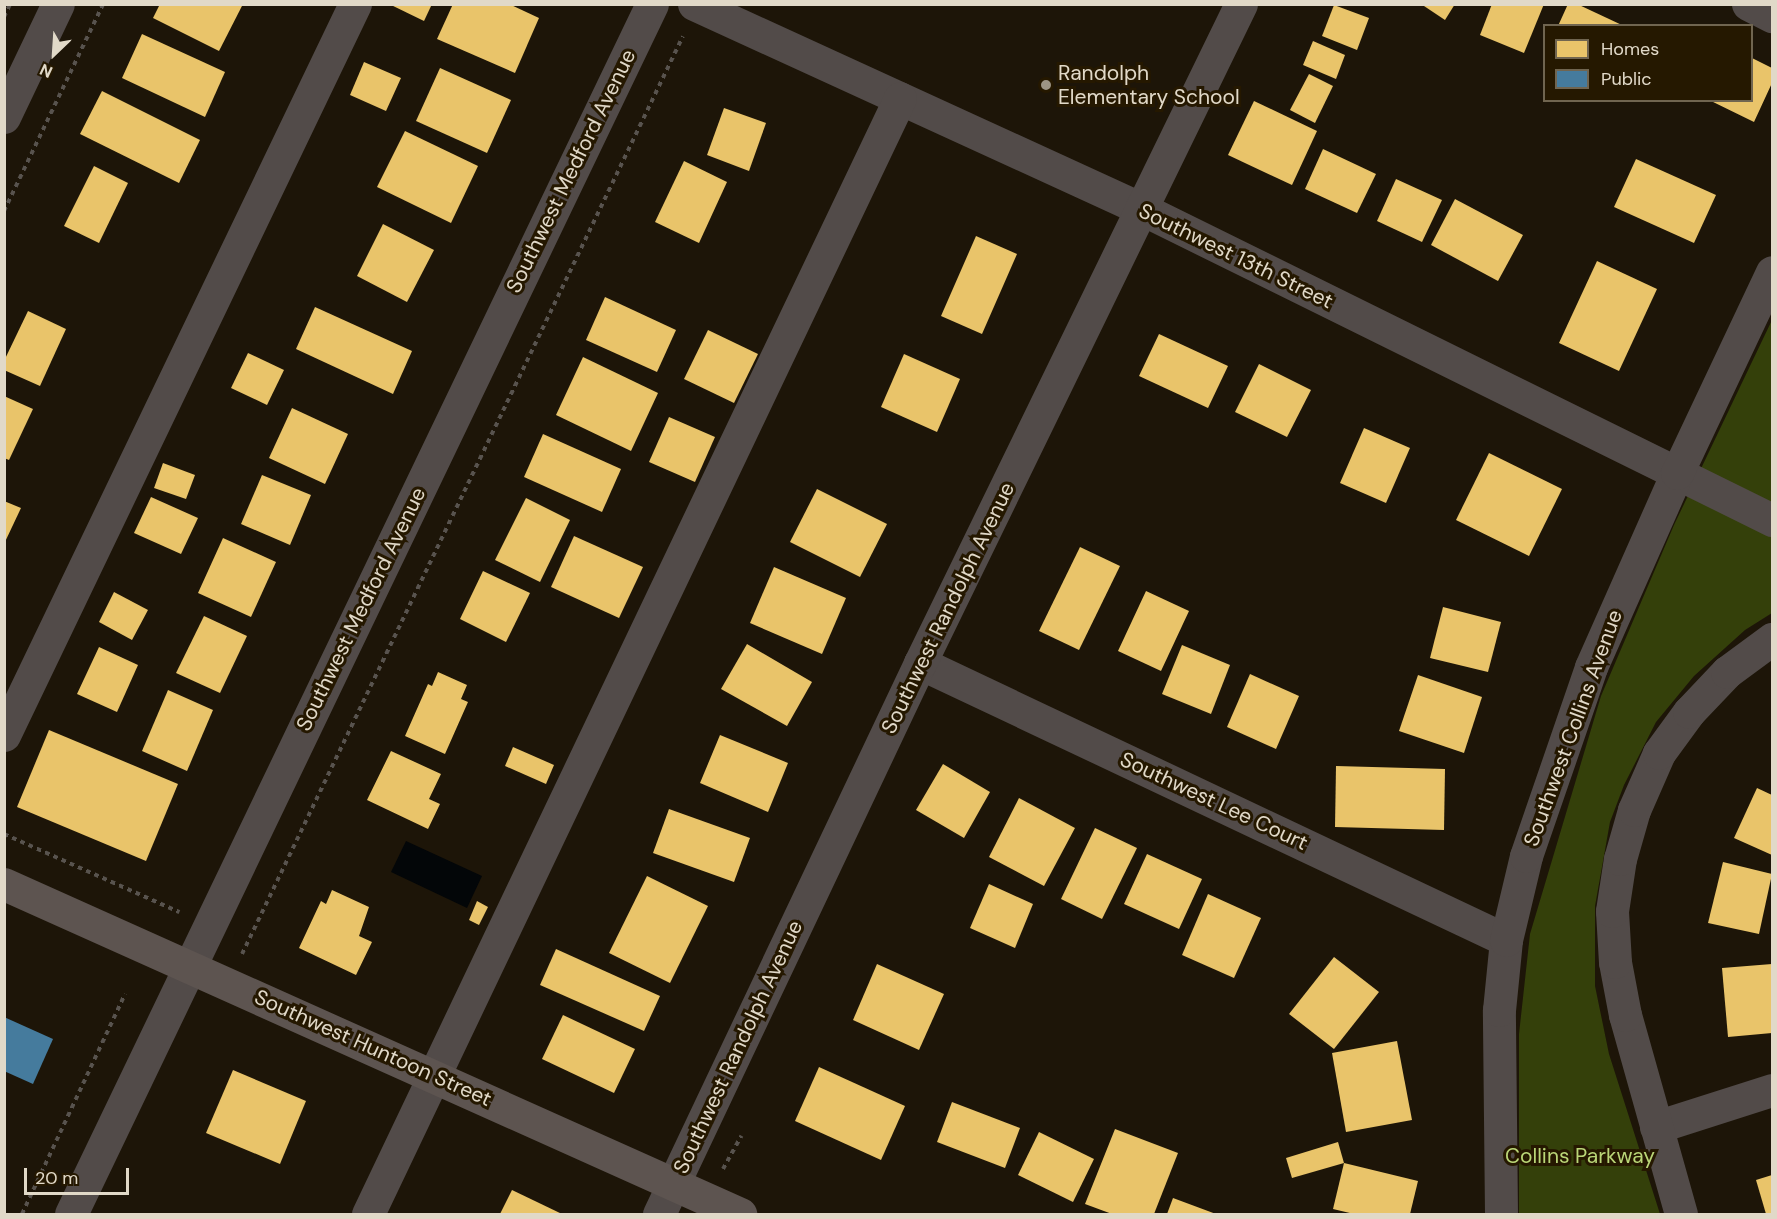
<!DOCTYPE html>
<style>
body{margin:0}
#map{position:relative;width:1777px;height:1219px;overflow:hidden;background:#1d1508;font-family:"DM Sans",sans-serif}
div>[style]{position:absolute}
.green>*{inset:0;background:#34400a}
.water>*{inset:0;background:#030608}
.homes>*{inset:0;background:#e9c46a}
.public>*{inset:0;background:#457b9d}
.path>*{height:4px;margin-top:-2px;transform-origin:0;background:repeating-linear-gradient(90deg,#58534e 0 4.5px,transparent 0 9px)}
.minor>*{height:33px;margin:-16.5px;padding:0 16.5px;transform-origin:16.5px;border-radius:16.5px;background:#524b49}
.major>*{height:33px;margin:-16.5px;padding:0 16.5px;transform-origin:16.5px;border-radius:16.5px;background:#5d5450}
.dots>*{width:16px;height:16px;translate:-50% -50%;box-sizing:border-box;border:3px solid #251800;border-radius:50%}
span{translate:-50% -50%;white-space:nowrap;text-align:center;line-height:1.15;-webkit-text-stroke:6px #251800;paint-order:stroke}
.poi-label{font-size:21px;color:#e1d9c8}
.left{translate:0 -50%;text-align:left}
.street-label{font-size:21px;color:#e1d9c8}
.park-label{font-size:21px;color:#bad677}
.frame{position:absolute;inset:0;border:6px solid #e1d9c8;pointer-events:none}
.legend{position:absolute;left:1543px;top:24px;width:210px;height:78px;box-sizing:border-box;background:#251800;border:2px solid #706550;margin:0;padding:8px 10px;list-style:none;font-size:18px;color:#e1d9c8}
.legend li{display:flex;align-items:center;gap:12px;height:30px}
.legend b{width:30px;border:2px solid #706550}
.north{position:absolute;left:24px;top:24px;width:60px;height:60px;-webkit-text-stroke:4px #251800;paint-order:stroke;rotate:205deg;font-size:16px;font-weight:700;line-height:24px;text-align:center;color:#e1d9c8}
.north::after{content:'';display:block;margin:auto;width:21px;height:27px;background:#e1d9c8;clip-path:polygon(50% 0,100% 100%,50% 72%,0 100%)}
.scale{position:absolute;left:24px;top:1168px;width:105px;height:27px;box-sizing:border-box;border:3px solid #e1d9c8;border-top:0;padding-left:8px;font-size:18px;line-height:21px;white-space:nowrap;color:#e1d9c8;-webkit-text-stroke:4px #251800;paint-order:stroke}
</style>
<div id="map">
<div class="green">
<div style="clip-path:polygon(1772px 320px,1772px 613px,1745px 630px,1694px 676px,1656px 722px,1624px 785px,1610px 822px,1595px 906px,1595px 986px,1609px 1054px,1660px 1214px,1519px 1214px,1519px 1034px,1530px 934px,1601px 696px,1674px 525px)"></div>
</div>
<div class="water">
<div style="clip-path:polygon(406px 841px,482px 876px,467px 908px,391px 872px)"></div>
</div>
<div class="homes">
<div style="clip-path:polygon(160px 4px,243px 4px,219px 51px,153px 18px)"></div>
<div style="clip-path:polygon(389px 4px,432px 4px,424px 21px)"></div>
<div style="clip-path:polygon(453px 4px,509px 4px,539px 18px,515px 73px,437px 39px)"></div>
<div style="clip-path:polygon(1421px 4px,1455px 4px,1445px 20px)"></div>
<div style="clip-path:polygon(1492px 4px,1544px 4px,1524px 53px,1480px 35px)"></div>
<div style="clip-path:polygon(1568px 4px,1577px 4px,1624px 26px,1558px 26px)"></div>
<div style="clip-path:polygon(1334px 5px,1369px 18px,1357px 50px,1322px 36px)"></div>
<div style="clip-path:polygon(142px 34px,225px 72px,205px 117px,122px 78px)"></div>
<div style="clip-path:polygon(1313px 41px,1345px 55px,1336px 79px,1303px 65px)"></div>
<div style="clip-path:polygon(1752px 58px,1772px 68px,1772px 83px,1754px 122px,1709px 100px,1752px 100px)"></div>
<div style="clip-path:polygon(364px 62px,401px 78px,386px 111px,350px 95px)"></div>
<div style="clip-path:polygon(440px 68px,511px 100px,487px 153px,416px 121px)"></div>
<div style="clip-path:polygon(1309px 74px,1333px 86px,1315px 123px,1290px 110px)"></div>
<div style="clip-path:polygon(102px 91px,200px 140px,179px 183px,80px 134px)"></div>
<div style="clip-path:polygon(1254px 101px,1317px 131px,1292px 185px,1228px 155px)"></div>
<div style="clip-path:polygon(724px 108px,766px 123px,749px 171px,707px 155px)"></div>
<div style="clip-path:polygon(405px 131px,478px 166px,451px 223px,377px 187px)"></div>
<div style="clip-path:polygon(1323px 149px,1376px 174px,1357px 213px,1305px 189px)"></div>
<div style="clip-path:polygon(1636px 159px,1716px 195px,1694px 243px,1614px 207px)"></div>
<div style="clip-path:polygon(684px 161px,727px 182px,699px 243px,655px 222px)"></div>
<div style="clip-path:polygon(94px 166px,128px 183px,99px 243px,64px 226px)"></div>
<div style="clip-path:polygon(1396px 179px,1442px 200px,1422px 242px,1377px 221px)"></div>
<div style="clip-path:polygon(1455px 199px,1523px 235px,1498px 281px,1431px 245px)"></div>
<div style="clip-path:polygon(383px 224px,434px 250px,407px 302px,357px 276px)"></div>
<div style="clip-path:polygon(976px 236px,1017px 254px,982px 334px,941px 316px)"></div>
<div style="clip-path:polygon(1597px 261px,1657px 289px,1619px 371px,1559px 343px)"></div>
<div style="clip-path:polygon(605px 297px,676px 330px,657px 372px,586px 340px)"></div>
<div style="clip-path:polygon(315px 307px,412px 351px,393px 394px,296px 349px)"></div>
<div style="clip-path:polygon(28px 311px,66px 329px,40px 386px,4px 370px,4px 361px)"></div>
<div style="clip-path:polygon(708px 330px,758px 354px,734px 403px,684px 379px)"></div>
<div style="clip-path:polygon(1159px 334px,1228px 366px,1208px 408px,1139px 376px)"></div>
<div style="clip-path:polygon(248px 353px,284px 370px,267px 405px,231px 388px)"></div>
<div style="clip-path:polygon(904px 354px,960px 379px,937px 432px,881px 407px)"></div>
<div style="clip-path:polygon(583px 357px,658px 393px,631px 451px,556px 415px)"></div>
<div style="clip-path:polygon(1259px 364px,1311px 390px,1287px 437px,1235px 412px)"></div>
<div style="clip-path:polygon(4px 396px,33px 409px,9px 460px,4px 458px)"></div>
<div style="clip-path:polygon(292px 408px,348px 434px,325px 484px,269px 458px)"></div>
<div style="clip-path:polygon(669px 417px,715px 437px,695px 482px,649px 462px)"></div>
<div style="clip-path:polygon(1364px 428px,1410px 448px,1386px 503px,1340px 483px)"></div>
<div style="clip-path:polygon(543px 434px,621px 469px,602px 512px,524px 477px)"></div>
<div style="clip-path:polygon(1489px 453px,1562px 489px,1529px 556px,1456px 520px)"></div>
<div style="clip-path:polygon(163px 463px,195px 475px,186px 499px,154px 488px)"></div>
<div style="clip-path:polygon(262px 475px,311px 495px,290px 545px,241px 524px)"></div>
<div style="clip-path:polygon(817px 489px,887px 524px,860px 577px,790px 542px)"></div>
<div style="clip-path:polygon(151px 497px,198px 518px,181px 554px,134px 533px)"></div>
<div style="clip-path:polygon(526px 498px,570px 520px,540px 582px,495px 560px)"></div>
<div style="clip-path:polygon(4px 501px,21px 508px,4px 544px)"></div>
<div style="clip-path:polygon(574px 536px,643px 567px,619px 618px,551px 587px)"></div>
<div style="clip-path:polygon(223px 538px,276px 562px,251px 617px,198px 593px)"></div>
<div style="clip-path:polygon(1080px 547px,1120px 566px,1079px 650px,1039px 631px)"></div>
<div style="clip-path:polygon(774px 567px,846px 598px,822px 654px,750px 623px)"></div>
<div style="clip-path:polygon(483px 571px,530px 593px,506px 642px,460px 619px)"></div>
<div style="clip-path:polygon(1146px 591px,1189px 611px,1161px 671px,1118px 651px)"></div>
<div style="clip-path:polygon(114px 592px,148px 610px,132px 640px,99px 622px)"></div>
<div style="clip-path:polygon(1443px 607px,1501px 622px,1488px 672px,1430px 658px)"></div>
<div style="clip-path:polygon(204px 616px,247px 636px,220px 693px,176px 673px)"></div>
<div style="clip-path:polygon(747px 644px,812px 682px,787px 726px,721px 689px)"></div>
<div style="clip-path:polygon(1182px 645px,1230px 665px,1211px 714px,1162px 694px)"></div>
<div style="clip-path:polygon(99px 647px,138px 665px,117px 712px,77px 694px)"></div>
<div style="clip-path:polygon(438px 672px,467px 685px,461px 699px,468px 702px,445px 754px,405px 736px,428px 684px,432px 686px)"></div>
<div style="clip-path:polygon(1250px 674px,1299px 696px,1276px 749px,1227px 727px)"></div>
<div style="clip-path:polygon(1418px 675px,1482px 697px,1464px 753px,1399px 731px)"></div>
<div style="clip-path:polygon(168px 690px,213px 710px,187px 771px,142px 751px)"></div>
<div style="clip-path:polygon(49px 730px,178px 784px,146px 861px,17px 807px)"></div>
<div style="clip-path:polygon(720px 735px,788px 763px,768px 812px,700px 783px)"></div>
<div style="clip-path:polygon(513px 747px,554px 765px,546px 784px,505px 766px)"></div>
<div style="clip-path:polygon(391px 751px,441px 774px,429px 799px,440px 804px,428px 829px,367px 800px)"></div>
<div style="clip-path:polygon(943px 764px,990px 792px,964px 838px,916px 810px)"></div>
<div style="clip-path:polygon(1336px 766px,1445px 769px,1444px 830px,1335px 827px)"></div>
<div style="clip-path:polygon(1757px 788px,1772px 795px,1772px 855px,1734px 838px)"></div>
<div style="clip-path:polygon(1019px 798px,1075px 828px,1044px 886px,989px 857px)"></div>
<div style="clip-path:polygon(669px 809px,750px 838px,734px 882px,653px 853px)"></div>
<div style="clip-path:polygon(1095px 828px,1137px 848px,1102px 919px,1061px 899px)"></div>
<div style="clip-path:polygon(1147px 854px,1202px 879px,1179px 929px,1124px 904px)"></div>
<div style="clip-path:polygon(1723px 862px,1772px 874px,1759px 934px,1708px 923px)"></div>
<div style="clip-path:polygon(647px 876px,708px 906px,670px 983px,609px 953px)"></div>
<div style="clip-path:polygon(989px 884px,1033px 904px,1015px 948px,970px 928px)"></div>
<div style="clip-path:polygon(332px 890px,369px 907px,359px 936px,372px 942px,356px 975px,299px 948px,321px 901px,326px 904px)"></div>
<div style="clip-path:polygon(1208px 894px,1261px 918px,1234px 978px,1182px 955px)"></div>
<div style="clip-path:polygon(477px 901px,488px 907px,479px 925px,469px 920px)"></div>
<div style="clip-path:polygon(556px 949px,660px 996px,644px 1031px,540px 985px)"></div>
<div style="clip-path:polygon(1334px 957px,1379px 992px,1334px 1049px,1289px 1014px)"></div>
<div style="clip-path:polygon(877px 964px,944px 994px,919px 1050px,853px 1020px)"></div>
<div style="clip-path:polygon(1772px 964px,1772px 1033px,1728px 1037px,1722px 968px)"></div>
<div style="clip-path:polygon(563px 1015px,635px 1049px,614px 1093px,542px 1059px)"></div>
<div style="clip-path:polygon(1397px 1041px,1412px 1120px,1346px 1132px,1332px 1053px)"></div>
<div style="clip-path:polygon(819px 1067px,905px 1106px,881px 1160px,795px 1121px)"></div>
<div style="clip-path:polygon(233px 1070px,306px 1101px,280px 1164px,206px 1133px)"></div>
<div style="clip-path:polygon(952px 1102px,1020px 1128px,1005px 1168px,937px 1142px)"></div>
<div style="clip-path:polygon(1115px 1129px,1178px 1153px,1154px 1214px,1112px 1214px,1085px 1204px)"></div>
<div style="clip-path:polygon(1039px 1132px,1094px 1159px,1073px 1202px,1018px 1175px)"></div>
<div style="clip-path:polygon(1338px 1142px,1344px 1163px,1292px 1178px,1286px 1158px)"></div>
<div style="clip-path:polygon(1344px 1163px,1418px 1181px,1410px 1214px,1354px 1214px,1333px 1209px)"></div>
<div style="clip-path:polygon(1772px 1175px,1772px 1214px,1766px 1214px,1756px 1180px)"></div>
<div style="clip-path:polygon(512px 1190px,562px 1214px,500px 1214px)"></div>
<div style="clip-path:polygon(1173px 1198px,1216px 1214px,1167px 1214px)"></div>
</div>
<div class="public">
<div style="clip-path:polygon(4px 1017px,53px 1039px,33px 1084px,4px 1071px)"></div>
</div>
<div class="path">
<div style="left:4px;top:17px;width:14px;rotate:-65deg"></div>
<div style="left:4px;top:211px;width:229px;rotate:-64.4deg"></div>
<div style="left:4px;top:834px;width:192px;rotate:24deg"></div>
<div style="left:242px;top:954px;width:1018px;rotate:-64.34deg"></div>
<div style="left:723px;top:1169px;width:38px;rotate:-61deg"></div>
<div style="left:22px;top:1214px;width:243px;rotate:-64.9deg"></div>
</div>
<div class="minor">
<div style="left:694px;top:4px;width:493px;rotate:24.6deg"></div>
<div style="left:1142px;top:209px;width:703px;rotate:26.27deg"></div>
<div style="left:1748px;top:4px;width:27px;rotate:27deg"></div>
<div style="left:4px;top:117px;width:125px;rotate:-64.5deg"></div>
<div style="left:920px;top:663px;width:648px;rotate:25.3deg"></div>
<div style="left:4px;top:735px;width:811px;rotate:-64.35deg"></div>
<div style="left:1656px;top:1127px;width:122px;rotate:-17.7deg"></div>
<div style="left:71px;top:1214px;width:1342px;rotate:-64.35deg"></div>
<div style="left:368px;top:1214px;width:1236px;rotate:-64.51deg"></div>
<div style="left:659px;top:1214px;width:610px;rotate:-64.65deg"></div>
<div style="left:920px;top:663px;width:733px;rotate:-64.03deg"></div>
<div style="left:1501px;top:1214px;width:204px;rotate:-90.6deg"></div>
<div style="left:1499px;top:1010px;width:70px;rotate:-84.3deg"></div>
<div style="left:1506px;top:940px;width:86px;rotate:-76.6deg"></div>
<div style="left:1526px;top:856px;width:200px;rotate:-71deg"></div>
<div style="left:1591px;top:667px;width:212px;rotate:-66.1deg"></div>
<div style="left:1677px;top:473px;width:222px;rotate:-64.7deg"></div>
<div style="left:1681px;top:1214px;width:207px;rotate:-105.7deg"></div>
<div style="left:1625px;top:1015px;width:54px;rotate:-100.7deg"></div>
<div style="left:1615px;top:962px;width:51px;rotate:-93.4deg"></div>
<div style="left:1612px;top:911px;width:53px;rotate:-81.3deg"></div>
<div style="left:1620px;top:859px;width:51px;rotate:-74.1deg"></div>
<div style="left:1634px;top:810px;width:62px;rotate:-66.3deg"></div>
<div style="left:1659px;top:753px;width:51px;rotate:-53.8deg"></div>
<div style="left:1689px;top:712px;width:55px;rotate:-46.5deg"></div>
<div style="left:1727px;top:672px;width:56px;rotate:-36.3deg"></div>
</div>
<div class="major">
<div style="left:4px;top:884px;width:807px;rotate:24.15deg"></div>
</div>
<div class="dots">
<div style="left:1046px;top:85px;background:#9c9485"></div>
</div>
<div class="poi-label">
<span class="left" style="left:1058px;top:85px">Randolph<br>Elementary School</span>
</div>
<div class="street-label">
<span style="left:571px;top:171px;rotate:-64deg">Southwest Medford Avenue</span>
<span style="left:1236px;top:256px;rotate:26deg">Southwest 13th Street</span>
<span style="left:948px;top:608px;rotate:-64deg">Southwest Randolph Avenue</span>
<span style="left:361px;top:609px;rotate:-64deg">Southwest Medford Avenue</span>
<span style="left:1573px;top:728px;rotate:-70deg">Southwest Collins Avenue</span>
<span style="left:1214px;top:801px;rotate:25deg">Southwest Lee Court</span>
<span style="left:738px;top:1047px;rotate:-65deg">Southwest Randolph Avenue</span>
<span style="left:373px;top:1048px;rotate:24deg">Southwest Huntoon Street</span>
</div>
<div class="park-label">
<span style="left:1580px;top:1156px">Collins Parkway</span>
</div>
<div class="frame"></div>
<ul class="legend">
<li><b style="height:16px;background:#e9c46a"></b>Homes</li>
<li><b style="height:16px;background:#457b9d"></b>Public</li>
</ul>
<div class="north">N</div>
<div class="scale">20 m</div>
</div>
